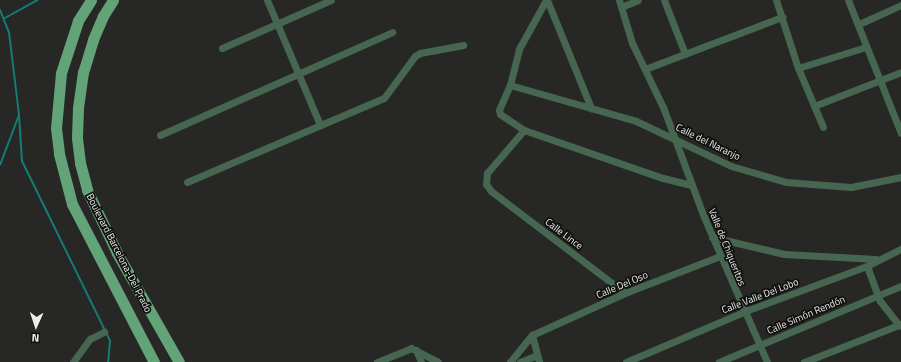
<!DOCTYPE html>
<meta charset="utf-8">
<style>
body{margin:0}
#map{position:relative;width:901px;height:362px;overflow:hidden;background:#272825;font-family:"Titillium Web",sans-serif}
div>[style]{position:absolute}
.stream>*{height:2px;margin:-1px;padding:0 1px;transform-origin:1px;border-radius:1px;background:#147c75}
.street>*{height:7px;margin:-3.5px;padding:0 3.5px;transform-origin:3.5px;border-radius:3.5px;background:#476651}
.primary>*{height:11px;margin:-5.5px;padding:0 5.5px;transform-origin:5.5px;border-radius:5.5px;background:#62a378}
span{translate:-50% -50%;white-space:nowrap;text-align:center;line-height:1.15;-webkit-text-stroke:3.5px #10110f;paint-order:stroke}
.street-label{font-size:10px;color:#ededeb}
.north{position:absolute;left:16px;top:306px;width:40px;height:40px;-webkit-text-stroke:3px #10110f;paint-order:stroke;rotate:183deg;font-size:11px;font-weight:700;line-height:16px;text-align:center;color:#ededeb}
.north::after{content:'';display:block;margin:auto;width:14px;height:18px;background:#ededeb;clip-path:polygon(50% 0,100% 100%,50% 72%,0 100%)}
</style>
<div id="map">
<div class="stream">
<div style="left:0;top:10px;width:24px;rotate:68deg"></div>
<div style="left:9px;top:32px;width:84px;rotate:83.1deg"></div>
<div style="left:19px;top:115px;width:53px;rotate:110.8deg"></div>
<div style="left:5px;top:18px;width:37px;rotate:-29deg"></div>
<div style="left:19px;top:115px;width:46px;rotate:86.3deg"></div>
<div style="left:22px;top:161px;width:200px;rotate:63.9deg"></div>
<div style="left:110px;top:341px;width:21px;rotate:95deg"></div>
</div>
<div class="street">
<div style="left:267px;top:0;width:136px;rotate:67deg"></div>
<div style="left:546px;top:0;width:56px;rotate:118.9deg"></div>
<div style="left:519px;top:49px;width:37px;rotate:104deg"></div>
<div style="left:510px;top:85px;width:27px;rotate:114deg"></div>
<div style="left:499px;top:110px;width:4px;rotate:76deg"></div>
<div style="left:500px;top:114px;width:29px;rotate:34deg"></div>
<div style="left:524px;top:130px;width:147px;rotate:19.1deg"></div>
<div style="left:663px;top:178px;width:30px;rotate:14deg"></div>
<div style="left:547px;top:0;width:117px;rotate:67.8deg"></div>
<div style="left:619px;top:0;width:45px;rotate:73.2deg"></div>
<div style="left:632px;top:43px;width:71px;rotate:64.2deg"></div>
<div style="left:663px;top:107px;width:117px;rotate:69.6deg"></div>
<div style="left:704px;top:217px;width:158px;rotate:66.5deg"></div>
<div style="left:664px;top:0;width:58px;rotate:68.7deg"></div>
<div style="left:776px;top:0;width:71px;rotate:72.1deg"></div>
<div style="left:798px;top:68px;width:64px;rotate:67deg"></div>
<div style="left:848px;top:0;width:143px;rotate:68.3deg"></div>
<div style="left:621px;top:7px;width:18px;rotate:-22deg"></div>
<div style="left:859px;top:24px;width:46px;rotate:-24.3deg"></div>
<div style="left:222px;top:48px;width:119px;rotate:-23.8deg"></div>
<div style="left:798px;top:68px;width:71px;rotate:-17.2deg"></div>
<div style="left:645px;top:69px;width:147px;rotate:-20.8deg"></div>
<div style="left:510px;top:85px;width:131px;rotate:15.9deg"></div>
<div style="left:636px;top:121px;width:105px;rotate:25.3deg"></div>
<div style="left:731px;top:166px;width:57px;rotate:16.2deg"></div>
<div style="left:786px;top:182px;width:65px;rotate:4.4deg"></div>
<div style="left:851px;top:187px;width:51px;rotate:-11.3deg"></div>
<div style="left:814px;top:106px;width:93px;rotate:-21.3deg"></div>
<div style="left:524px;top:130px;width:57px;rotate:130.7deg"></div>
<div style="left:487px;top:173px;width:11px;rotate:95deg"></div>
<div style="left:486px;top:184px;width:9px;rotate:54deg"></div>
<div style="left:491px;top:191px;width:168px;rotate:37.3deg"></div>
<div style="left:160px;top:135px;width:254px;rotate:-23.9deg"></div>
<div style="left:187px;top:182px;width:214px;rotate:-23.1deg"></div>
<div style="left:384px;top:98px;width:52px;rotate:-53.6deg"></div>
<div style="left:415px;top:56px;width:6px;rotate:-31deg"></div>
<div style="left:420px;top:53px;width:44px;rotate:-10.5deg"></div>
<div style="left:712px;top:237px;width:74px;rotate:13.3deg"></div>
<div style="left:784px;top:254px;width:92px;rotate:3.1deg"></div>
<div style="left:867px;top:266px;width:37px;rotate:70deg"></div>
<div style="left:880px;top:301px;width:31px;rotate:52deg"></div>
<div style="left:532px;top:335px;width:28px;rotate:75deg"></div>
<div style="left:416px;top:350px;width:13px;rotate:67deg"></div>
<div style="left:73px;top:362px;width:29px;rotate:-54deg"></div>
<div style="left:90px;top:339px;width:16px;rotate:-27deg"></div>
<div style="left:377px;top:362px;width:37px;rotate:-22deg"></div>
<div style="left:411px;top:348px;width:30px;rotate:27deg"></div>
<div style="left:510px;top:362px;width:35px;rotate:-51deg"></div>
<div style="left:532px;top:335px;width:102px;rotate:-24.3deg"></div>
<div style="left:625px;top:293px;width:102px;rotate:-21.3deg"></div>
<div style="left:520px;top:362px;width:18px;rotate:-22deg"></div>
<div style="left:626px;top:362px;width:127px;rotate:-23.1deg"></div>
<div style="left:743px;top:312px;width:132px;rotate:-20.4deg"></div>
<div style="left:867px;top:266px;width:38px;rotate:-27deg"></div>
<div style="left:719px;top:362px;width:197px;rotate:-22.7deg"></div>
<div style="left:804px;top:362px;width:104px;rotate:-21.4deg"></div>
</div>
<div class="primary">
<div style="left:91px;top:0;width:25px;rotate:122deg"></div>
<div style="left:78px;top:21px;width:55px;rotate:108.1deg"></div>
<div style="left:61px;top:73px;width:55px;rotate:95.2deg"></div>
<div style="left:56px;top:128px;width:26px;rotate:83deg"></div>
<div style="left:59px;top:154px;width:52px;rotate:75.4deg"></div>
<div style="left:72px;top:204px;width:178px;rotate:62.6deg"></div>
<div style="left:113px;top:0;width:19px;rotate:122deg"></div>
<div style="left:103px;top:16px;width:26px;rotate:113deg"></div>
<div style="left:93px;top:40px;width:34px;rotate:107deg"></div>
<div style="left:83px;top:72px;width:36px;rotate:98deg"></div>
<div style="left:78px;top:108px;width:30px;rotate:92deg"></div>
<div style="left:77px;top:138px;width:25px;rotate:83deg"></div>
<div style="left:80px;top:163px;width:28px;rotate:75deg"></div>
<div style="left:87px;top:190px;width:70px;rotate:64.5deg"></div>
<div style="left:117px;top:253px;width:125px;rotate:60.4deg"></div>
</div>
<div class="street-label">
<span style="left:708px;top:142px;rotate:26deg">Calle del Naranjo</span>
<span style="left:564px;top:234px;rotate:37deg">Calle Lince</span>
<span style="left:727px;top:247px;rotate:68deg">Valle de Chiqueritos</span>
<span style="left:119px;top:253px;rotate:63deg">Boulevard Barcelona-Del Prado</span>
<span style="left:622px;top:285px;rotate:-23deg">Calle Del Oso</span>
<span style="left:760px;top:296px;rotate:-21deg">Calle Valle Del Lobo</span>
<span style="left:806px;top:315px;rotate:-23deg">Calle Simón Rendón</span>
</div>
<div class="north">N</div>
</div>
